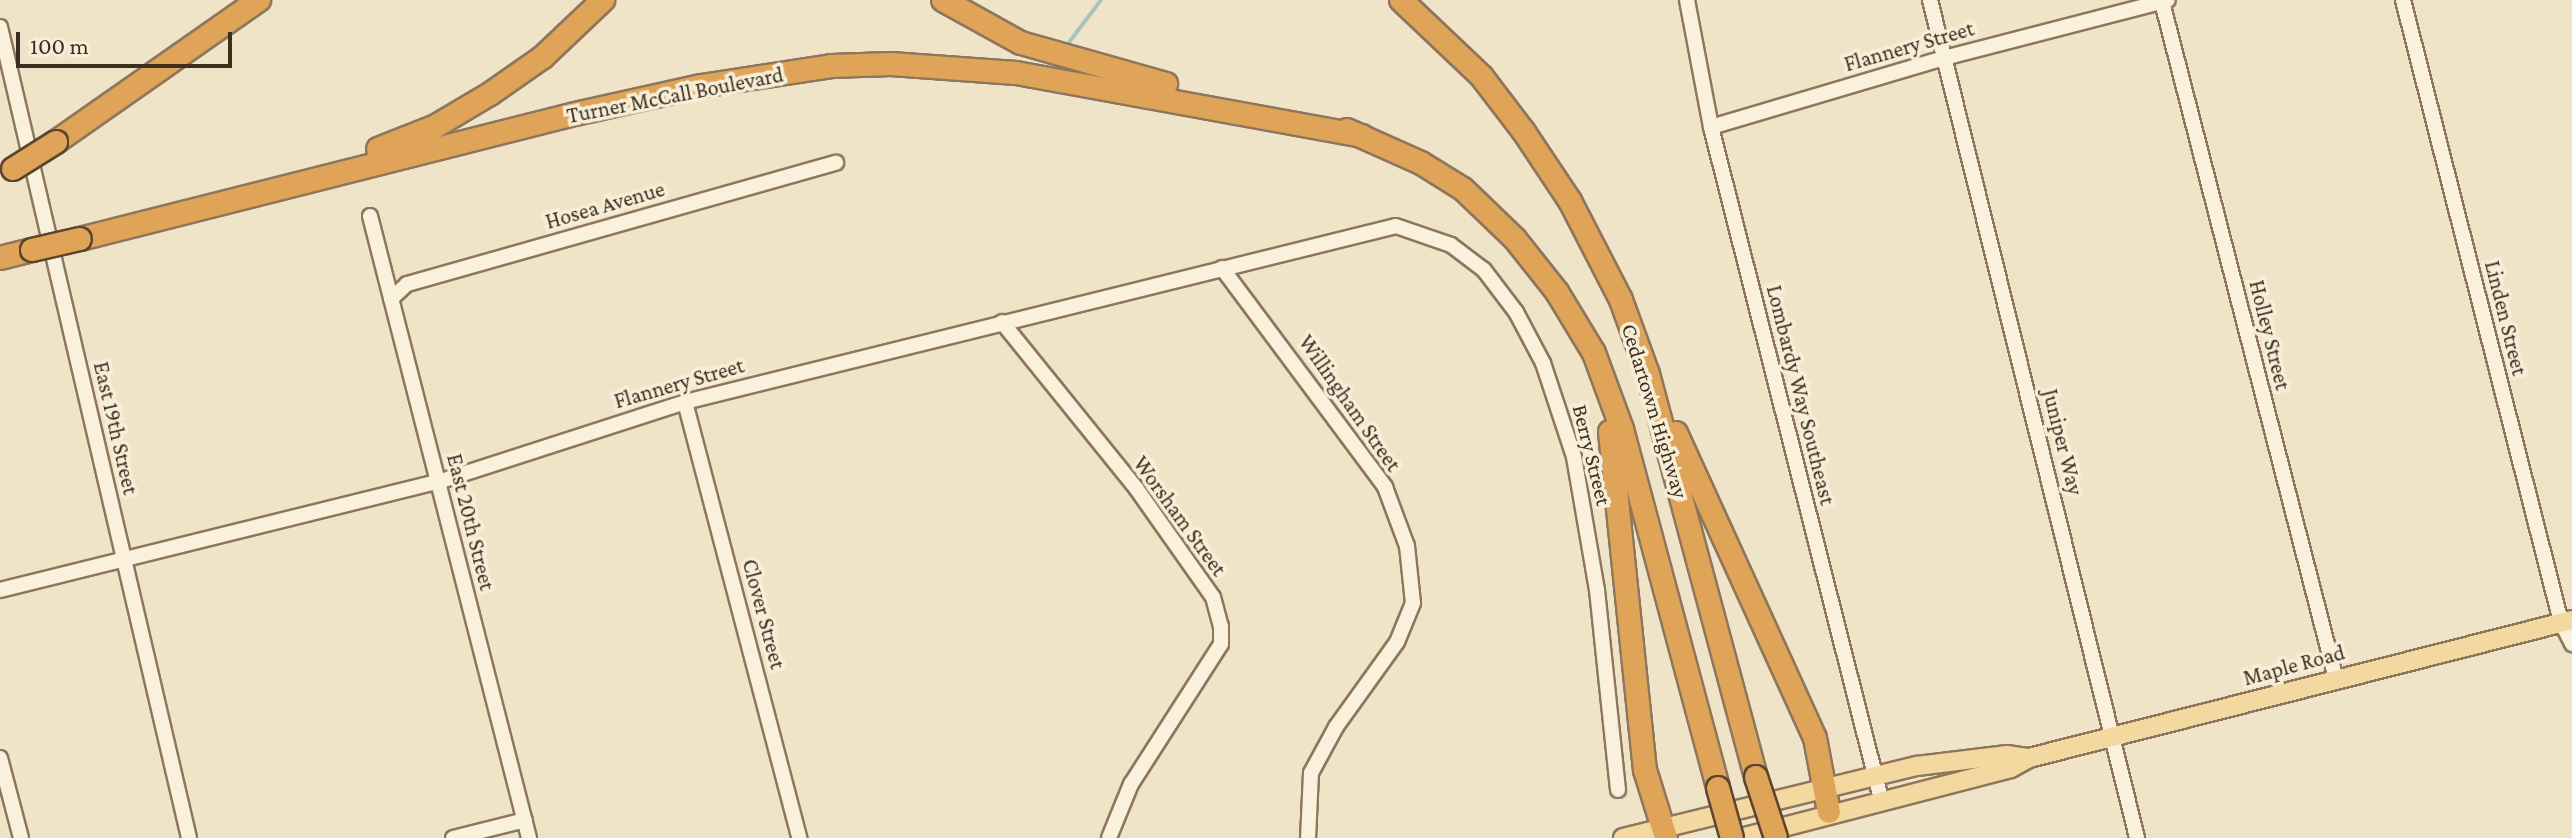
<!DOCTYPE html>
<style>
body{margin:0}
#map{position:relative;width:2572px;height:838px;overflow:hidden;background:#f0e4c8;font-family:"Crimson Pro",serif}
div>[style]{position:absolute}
.stream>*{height:4px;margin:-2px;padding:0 2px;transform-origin:2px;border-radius:2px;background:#a9c4bc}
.roads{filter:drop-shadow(2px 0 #8d765c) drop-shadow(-2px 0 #8d765c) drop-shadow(0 2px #8d765c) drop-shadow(0 -2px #8d765c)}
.minor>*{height:14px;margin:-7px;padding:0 7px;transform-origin:7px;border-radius:7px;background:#faf1dc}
.major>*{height:18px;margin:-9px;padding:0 9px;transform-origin:9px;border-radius:9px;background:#f3d9a0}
.highway>*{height:22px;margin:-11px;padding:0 11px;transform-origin:11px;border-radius:11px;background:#e0a458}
.bridges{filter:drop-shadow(2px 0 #5b4430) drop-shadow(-2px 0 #5b4430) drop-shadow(0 2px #5b4430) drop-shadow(0 -2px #5b4430)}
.highway-bridge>*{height:22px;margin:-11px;padding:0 11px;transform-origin:11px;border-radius:11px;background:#e0a458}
span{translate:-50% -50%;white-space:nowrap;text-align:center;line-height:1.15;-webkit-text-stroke:7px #f7eed8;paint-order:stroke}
.street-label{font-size:22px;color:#3d2e20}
.scale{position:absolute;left:16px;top:32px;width:216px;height:36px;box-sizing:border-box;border:4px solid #3d2e20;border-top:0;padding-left:10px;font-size:24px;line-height:28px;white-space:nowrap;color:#3d2e20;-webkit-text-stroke:6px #f7eed8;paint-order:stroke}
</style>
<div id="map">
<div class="stream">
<div style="left:1070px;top:41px;width:51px;rotate:-52.9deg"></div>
</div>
<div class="roads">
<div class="minor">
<div style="left:1687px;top:0;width:129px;rotate:79.3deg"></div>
<div style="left:1711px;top:127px;width:693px;rotate:75.8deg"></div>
<div style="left:1930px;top:0;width:863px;rotate:76.12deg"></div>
<div style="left:2403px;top:0;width:642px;rotate:75.75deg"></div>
<div style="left:2561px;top:622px;width:25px;rotate:63deg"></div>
<div style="left:2162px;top:2px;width:699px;rotate:75.59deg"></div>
<div style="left:0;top:27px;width:833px;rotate:76.88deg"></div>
<div style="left:1711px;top:127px;width:243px;rotate:-16.5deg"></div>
<div style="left:1944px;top:58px;width:231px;rotate:-14.5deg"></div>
<div style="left:370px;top:216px;width:642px;rotate:75.66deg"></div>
<div style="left:1222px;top:268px;width:273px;rotate:53.3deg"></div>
<div style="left:1385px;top:487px;width:63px;rotate:69.6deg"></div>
<div style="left:1407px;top:546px;width:57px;rotate:84deg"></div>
<div style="left:1413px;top:603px;width:42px;rotate:112.3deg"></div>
<div style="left:1397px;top:642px;width:105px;rotate:125.7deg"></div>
<div style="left:1336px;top:727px;width:52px;rotate:118.5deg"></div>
<div style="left:1311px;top:773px;width:65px;rotate:92.6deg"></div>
<div style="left:391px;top:299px;width:22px;rotate:-43deg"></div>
<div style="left:407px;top:284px;width:446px;rotate:-15.8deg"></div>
<div style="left:1002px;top:322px;width:213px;rotate:51.1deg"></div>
<div style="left:1136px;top:488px;width:133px;rotate:54.8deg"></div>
<div style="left:1213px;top:597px;width:30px;rotate:75deg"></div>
<div style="left:1221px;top:626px;width:18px;rotate:90deg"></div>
<div style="left:1221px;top:644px;width:166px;rotate:122.7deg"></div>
<div style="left:1131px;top:784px;width:58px;rotate:112.2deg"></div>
<div style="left:685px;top:402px;width:451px;rotate:75.3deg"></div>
<div style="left:0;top:590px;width:451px;rotate:-13.9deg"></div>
<div style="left:438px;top:482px;width:260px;rotate:-17.9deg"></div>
<div style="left:685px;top:402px;width:732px;rotate:-13.9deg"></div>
<div style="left:1396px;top:226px;width:58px;rotate:19.1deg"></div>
<div style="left:1451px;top:245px;width:41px;rotate:37.1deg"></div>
<div style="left:1484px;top:270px;width:53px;rotate:52.7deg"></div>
<div style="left:1516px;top:312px;width:58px;rotate:62.1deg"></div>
<div style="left:1543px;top:363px;width:99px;rotate:71.7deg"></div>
<div style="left:1574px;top:457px;width:135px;rotate:80.2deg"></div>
<div style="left:1597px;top:590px;width:201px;rotate:84deg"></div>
<div style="left:0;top:758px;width:83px;rotate:75.3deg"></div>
<div style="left:453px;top:838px;width:74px;rotate:-14deg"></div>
</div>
<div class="major">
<div style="left:1623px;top:838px;width:303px;rotate:-13.8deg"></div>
<div style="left:1917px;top:766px;width:91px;rotate:-7deg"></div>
<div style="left:2007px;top:755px;width:22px;rotate:8deg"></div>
<div style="left:1741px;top:838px;width:279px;rotate:-14.5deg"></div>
<div style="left:2011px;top:768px;width:21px;rotate:-29deg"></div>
<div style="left:2029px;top:758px;width:560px;rotate:-14.26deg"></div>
</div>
<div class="highway">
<div style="left:943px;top:0;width:89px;rotate:28.9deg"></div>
<div style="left:1021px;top:43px;width:151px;rotate:15.8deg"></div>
<div style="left:1401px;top:0;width:112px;rotate:43.5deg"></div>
<div style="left:1482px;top:77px;width:69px;rotate:52.6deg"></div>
<div style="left:1524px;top:132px;width:83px;rotate:56.3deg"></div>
<div style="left:1570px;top:201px;width:111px;rotate:62.7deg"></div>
<div style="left:1621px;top:300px;width:79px;rotate:70deg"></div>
<div style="left:1648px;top:374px;width:417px;rotate:75deg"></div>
<div style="left:1347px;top:130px;width:81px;rotate:24deg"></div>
<div style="left:1421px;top:163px;width:49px;rotate:31.8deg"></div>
<div style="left:1463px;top:189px;width:72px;rotate:43.9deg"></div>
<div style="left:1515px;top:239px;width:68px;rotate:51.6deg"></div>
<div style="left:1557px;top:292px;width:71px;rotate:58.8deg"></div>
<div style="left:1594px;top:353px;width:81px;rotate:69.8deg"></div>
<div style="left:1622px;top:429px;width:372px;rotate:75deg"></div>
<div style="left:56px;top:142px;width:248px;rotate:-35deg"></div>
<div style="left:378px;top:149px;width:62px;rotate:-21.6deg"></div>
<div style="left:436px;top:126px;width:63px;rotate:-30.7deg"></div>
<div style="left:490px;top:94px;width:65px;rotate:-34.9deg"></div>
<div style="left:543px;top:57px;width:83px;rotate:-43.5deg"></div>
<div style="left:80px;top:239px;width:511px;rotate:-14.17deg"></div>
<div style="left:575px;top:114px;width:129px;rotate:-12.5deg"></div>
<div style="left:701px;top:86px;width:132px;rotate:-8.7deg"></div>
<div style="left:831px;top:66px;width:60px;rotate:-1.9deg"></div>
<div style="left:891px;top:64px;width:125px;rotate:4.1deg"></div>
<div style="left:1016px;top:73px;width:351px;rotate:10.3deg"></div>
<div style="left:0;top:258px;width:33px;rotate:-14deg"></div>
<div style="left:1610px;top:432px;width:340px;rotate:84.1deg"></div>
<div style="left:1645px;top:770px;width:71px;rotate:72.8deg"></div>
<div style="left:1676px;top:433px;width:335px;rotate:65.5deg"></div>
<div style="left:1815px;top:738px;width:75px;rotate:79.3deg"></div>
</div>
</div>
<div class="bridges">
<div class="highway-bridge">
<div style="left:13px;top:169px;width:51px;rotate:-32.1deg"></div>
<div style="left:32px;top:250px;width:49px;rotate:-12.9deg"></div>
<div style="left:1756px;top:777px;width:64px;rotate:71.8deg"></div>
<div style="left:1718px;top:788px;width:52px;rotate:74.4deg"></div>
</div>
</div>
<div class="street-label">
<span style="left:1909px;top:46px;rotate:-16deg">Flannery Street</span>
<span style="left:675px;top:95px;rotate:-11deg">Turner McCall Boulevard</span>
<span style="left:605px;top:205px;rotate:-16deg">Hosea Avenue</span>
<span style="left:2506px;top:318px;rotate:76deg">Linden Street</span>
<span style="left:2270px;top:335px;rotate:76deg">Holley Street</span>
<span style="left:679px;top:383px;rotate:-16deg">Flannery Street</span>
<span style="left:1801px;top:395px;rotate:76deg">Lombardy Way Southeast</span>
<span style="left:1350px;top:403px;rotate:55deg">Willingham Street</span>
<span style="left:1655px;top:411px;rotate:73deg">Cedartown Highway</span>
<span style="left:116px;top:428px;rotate:77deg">East 19th Street</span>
<span style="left:2063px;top:442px;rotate:76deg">Juniper Way</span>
<span style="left:1592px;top:455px;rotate:76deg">Berry Street</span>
<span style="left:1180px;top:516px;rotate:54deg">Worsham Street</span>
<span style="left:471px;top:522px;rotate:76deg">East 20th Street</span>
<span style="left:764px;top:614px;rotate:75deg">Clover Street</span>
<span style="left:2294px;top:665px;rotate:-15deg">Maple Road</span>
</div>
<div class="scale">100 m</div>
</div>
